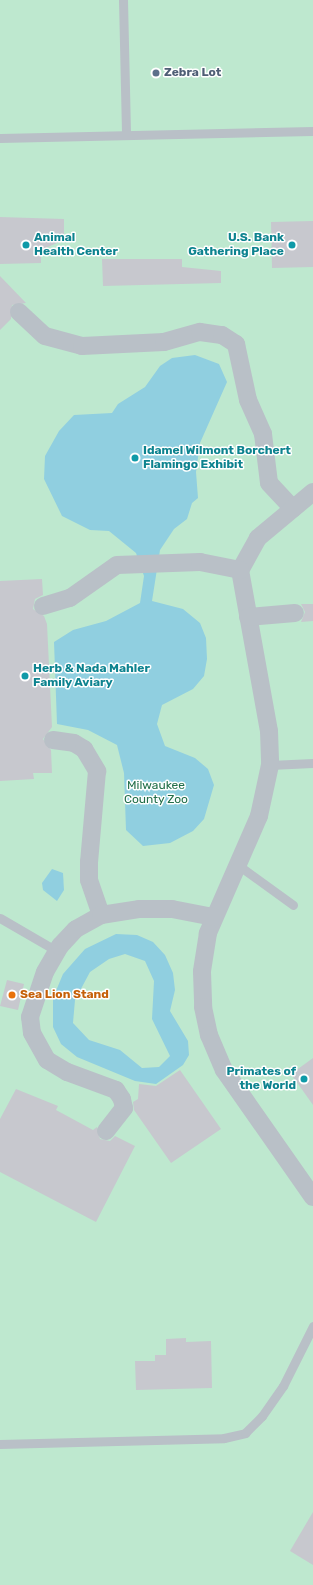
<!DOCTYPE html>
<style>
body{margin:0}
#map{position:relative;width:313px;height:1585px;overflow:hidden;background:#eeecec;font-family:Rubik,sans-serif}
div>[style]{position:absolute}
.green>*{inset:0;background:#bee8cf}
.water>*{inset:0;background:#90cfe0}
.building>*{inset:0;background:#c7c8ce}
.lane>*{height:9px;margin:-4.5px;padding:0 4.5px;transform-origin:4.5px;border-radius:4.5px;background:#b9c0c7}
.street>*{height:18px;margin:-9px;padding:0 9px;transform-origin:9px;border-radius:9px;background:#b9c0c7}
.dots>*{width:11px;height:11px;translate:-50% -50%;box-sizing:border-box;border:2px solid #fff;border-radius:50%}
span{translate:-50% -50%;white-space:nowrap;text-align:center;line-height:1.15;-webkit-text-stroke:3px #fff;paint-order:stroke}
.service-label{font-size:12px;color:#4e5e75;font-weight:700}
.left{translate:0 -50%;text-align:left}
.culture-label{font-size:12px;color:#0d838f;font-weight:700}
.right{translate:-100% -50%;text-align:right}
.park-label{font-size:12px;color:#216e48}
.food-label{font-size:12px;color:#c56008;font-weight:700}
</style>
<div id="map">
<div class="green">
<div style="clip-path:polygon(0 0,313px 0,313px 1585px,0 1585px)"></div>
</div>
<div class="water">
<div style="clip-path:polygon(195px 355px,219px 364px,227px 382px,200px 443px,196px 472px,198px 498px,192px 503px,187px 519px,174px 529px,160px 550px,152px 601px,183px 609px,200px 623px,206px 638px,207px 659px,204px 676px,193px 689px,162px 705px,157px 724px,165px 746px,195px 758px,208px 769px,214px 785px,204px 819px,193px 831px,170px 843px,143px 846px,126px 830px,124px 773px,117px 745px,88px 730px,57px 724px,54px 642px,73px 630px,106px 621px,140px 603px,144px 576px,136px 553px,109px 531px,90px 530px,62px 516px,44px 479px,45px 456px,59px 431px,74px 415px,112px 413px,118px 404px,145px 387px,160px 366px,172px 358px)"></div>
<div style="clip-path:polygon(52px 869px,63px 873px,64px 890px,57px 901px,43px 890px,42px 883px)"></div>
<div style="clip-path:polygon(evenodd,116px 934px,137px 935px,153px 942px,165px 955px,173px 973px,175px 990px,170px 1011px,188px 1041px,189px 1055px,183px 1065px,156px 1084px,135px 1081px,77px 1057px,61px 1044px,53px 1027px,53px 998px,63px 974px,85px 949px,116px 934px,125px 954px,145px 961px,154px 981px,152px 1019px,170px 1056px,159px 1067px,142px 1068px,120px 1050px,89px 1040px,73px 1023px,75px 1000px,90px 972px,109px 959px,125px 954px)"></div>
</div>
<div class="building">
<div style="clip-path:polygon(0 217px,64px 219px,64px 240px,41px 250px,41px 263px,0 264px)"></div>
<div style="clip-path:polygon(313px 221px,313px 267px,272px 268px,271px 222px)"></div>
<div style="clip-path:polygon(102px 259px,182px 259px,182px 267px,221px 271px,221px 283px,103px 286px)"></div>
<div style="clip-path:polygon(0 276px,26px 303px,12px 305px,11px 319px,0 330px)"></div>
<div style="clip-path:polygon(42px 579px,43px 595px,35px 599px,33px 609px,44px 616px,47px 624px,52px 727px,43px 739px,51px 750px,52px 773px,33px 773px,34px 779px,0 781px,0 581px)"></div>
<div style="clip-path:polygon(301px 604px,313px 604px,313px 621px,301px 622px,305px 612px)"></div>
<div style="clip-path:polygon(7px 980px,24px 984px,18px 1010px,0 1006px)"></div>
<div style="clip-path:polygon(313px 1058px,313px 1105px,291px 1074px)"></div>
<div style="clip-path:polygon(180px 1070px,221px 1129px,171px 1163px,134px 1110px,133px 1102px,138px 1099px,139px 1084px,156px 1086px)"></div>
<div style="clip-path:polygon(16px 1089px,58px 1106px,56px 1110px,93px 1130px,97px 1127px,100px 1139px,110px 1141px,115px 1136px,135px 1146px,96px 1222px,0 1172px,0 1119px)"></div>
<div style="clip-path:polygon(186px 1338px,186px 1342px,211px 1341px,212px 1388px,136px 1390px,135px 1361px,155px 1361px,155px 1355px,166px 1355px,166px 1339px)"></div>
<div style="clip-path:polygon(313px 1512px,313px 1565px,290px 1551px)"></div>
</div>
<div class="lane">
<div style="left:123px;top:0;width:135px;rotate:88.7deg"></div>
<div style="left:0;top:138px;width:313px;rotate:-1.3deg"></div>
<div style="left:270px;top:765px;width:43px;rotate:-2.7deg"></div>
<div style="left:238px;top:865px;width:68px;rotate:36deg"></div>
<div style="left:0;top:918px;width:66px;rotate:30.1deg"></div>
<div style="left:0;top:1444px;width:224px;rotate:-1.5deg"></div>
<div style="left:224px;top:1438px;width:22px;rotate:-13deg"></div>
<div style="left:245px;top:1433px;width:24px;rotate:-45deg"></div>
<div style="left:262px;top:1416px;width:37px;rotate:-55deg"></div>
<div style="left:283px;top:1386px;width:67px;rotate:-63.4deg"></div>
</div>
<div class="street">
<div style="left:19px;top:312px;width:35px;rotate:43deg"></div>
<div style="left:45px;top:336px;width:38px;rotate:15deg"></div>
<div style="left:82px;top:346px;width:82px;rotate:-2.8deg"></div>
<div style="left:164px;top:342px;width:37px;rotate:-16deg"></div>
<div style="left:200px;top:332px;width:22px;rotate:8deg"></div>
<div style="left:222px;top:335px;width:17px;rotate:33deg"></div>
<div style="left:236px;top:344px;width:57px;rotate:77.9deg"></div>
<div style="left:248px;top:400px;width:37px;rotate:66deg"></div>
<div style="left:263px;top:434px;width:49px;rotate:83deg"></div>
<div style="left:269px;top:483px;width:35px;rotate:47deg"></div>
<div style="left:313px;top:492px;width:72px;rotate:140.1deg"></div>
<div style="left:258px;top:538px;width:37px;rotate:119deg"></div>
<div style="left:240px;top:570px;width:164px;rotate:79.8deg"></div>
<div style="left:269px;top:731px;width:34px;rotate:88deg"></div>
<div style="left:270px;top:765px;width:52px;rotate:102.2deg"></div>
<div style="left:259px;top:816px;width:128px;rotate:113.6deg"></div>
<div style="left:208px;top:933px;width:39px;rotate:99deg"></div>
<div style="left:202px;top:972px;width:35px;rotate:88deg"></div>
<div style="left:203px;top:1007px;width:29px;rotate:78deg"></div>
<div style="left:209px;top:1035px;width:38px;rotate:67deg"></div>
<div style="left:224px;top:1070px;width:155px;rotate:55deg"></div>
<div style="left:43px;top:606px;width:28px;rotate:-17deg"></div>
<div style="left:70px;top:598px;width:57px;rotate:-35.1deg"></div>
<div style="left:117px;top:565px;width:83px;rotate:-2.1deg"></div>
<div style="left:200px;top:562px;width:41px;rotate:11.3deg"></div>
<div style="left:248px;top:617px;width:47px;rotate:-4.9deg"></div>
<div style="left:53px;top:740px;width:21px;rotate:8deg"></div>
<div style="left:74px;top:743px;width:12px;rotate:31deg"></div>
<div style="left:84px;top:749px;width:26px;rotate:59deg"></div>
<div style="left:97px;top:771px;width:91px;rotate:95deg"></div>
<div style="left:89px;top:862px;width:18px;rotate:90deg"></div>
<div style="left:89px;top:880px;width:37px;rotate:71deg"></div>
<div style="left:106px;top:1131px;width:29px;rotate:-52deg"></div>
<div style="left:124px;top:1108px;width:9px;rotate:-103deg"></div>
<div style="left:122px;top:1099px;width:11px;rotate:-124deg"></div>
<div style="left:116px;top:1090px;width:52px;rotate:-159.8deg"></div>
<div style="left:67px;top:1072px;width:23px;rotate:-149deg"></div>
<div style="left:47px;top:1060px;width:31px;rotate:-119deg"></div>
<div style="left:32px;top:1033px;width:16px;rotate:-97deg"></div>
<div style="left:30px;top:1017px;width:47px;rotate:-71.6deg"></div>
<div style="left:45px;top:972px;width:30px;rotate:-60deg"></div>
<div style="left:60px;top:946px;width:23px;rotate:-47deg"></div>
<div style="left:76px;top:929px;width:29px;rotate:-29deg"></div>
<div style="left:101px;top:915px;width:38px;rotate:-9deg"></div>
<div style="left:139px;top:909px;width:33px"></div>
<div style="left:172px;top:909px;width:42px;rotate:11deg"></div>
</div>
<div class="dots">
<div style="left:156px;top:73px;background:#5c6f8a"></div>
<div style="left:26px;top:245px;background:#0f9aa8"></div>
<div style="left:292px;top:245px;background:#0f9aa8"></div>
<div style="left:135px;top:458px;background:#0f9aa8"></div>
<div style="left:25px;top:676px;background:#0f9aa8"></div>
<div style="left:12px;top:995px;background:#e8710a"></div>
<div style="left:304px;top:1079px;background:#0f9aa8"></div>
</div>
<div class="service-label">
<span class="left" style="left:164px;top:73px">Zebra Lot</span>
</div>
<div class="culture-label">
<span class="left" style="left:34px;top:245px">Animal<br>Health Center</span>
<span class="right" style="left:284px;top:245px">U.S. Bank<br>Gathering Place</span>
<span class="left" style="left:143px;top:458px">Idamel Wilmont Borchert<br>Flamingo Exhibit</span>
<span class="left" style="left:33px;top:676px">Herb &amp; Nada Mahler<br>Family Aviary</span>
<span class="right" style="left:296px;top:1079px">Primates of<br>the World</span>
</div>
<div class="park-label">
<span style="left:156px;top:793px">Milwaukee<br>County Zoo</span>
</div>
<div class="food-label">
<span class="left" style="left:20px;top:995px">Sea Lion Stand</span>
</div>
</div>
